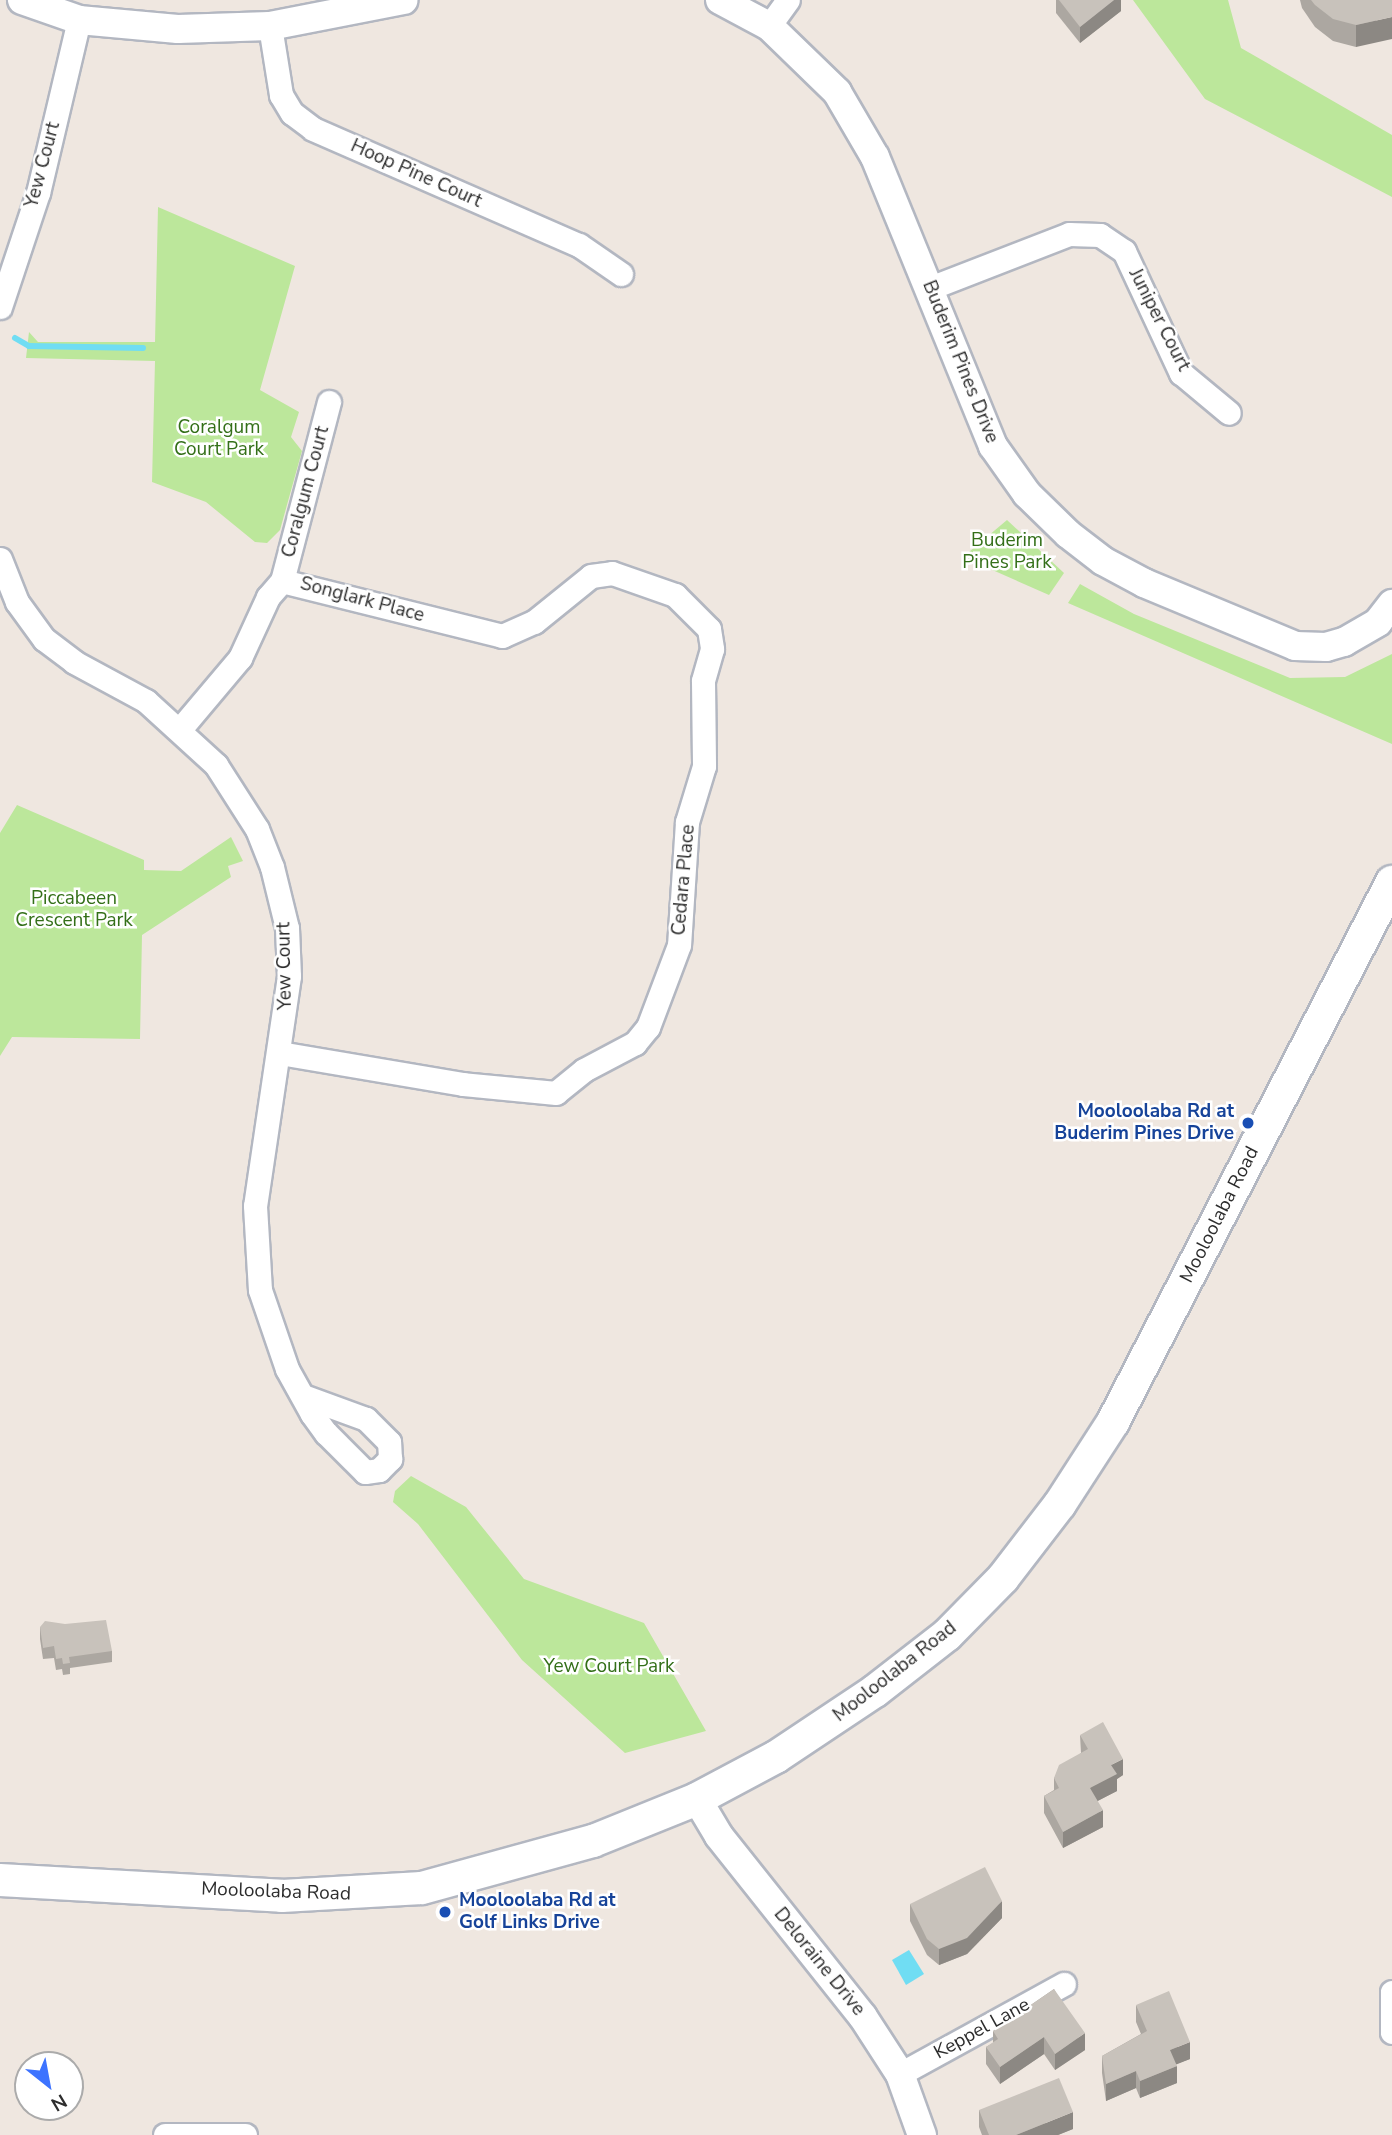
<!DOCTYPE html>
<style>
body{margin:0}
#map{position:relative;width:1392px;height:2135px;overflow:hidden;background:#efe7e0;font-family:"Nunito Sans",sans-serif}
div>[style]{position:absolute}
.green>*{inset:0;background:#bce79b}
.water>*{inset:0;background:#70ddf3}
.stream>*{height:6px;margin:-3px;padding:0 3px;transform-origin:3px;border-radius:3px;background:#70ddf3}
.roads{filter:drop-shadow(2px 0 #b3b7c1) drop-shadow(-2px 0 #b3b7c1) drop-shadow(0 2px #b3b7c1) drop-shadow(0 -2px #b3b7c1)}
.minor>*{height:23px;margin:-11.5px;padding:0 11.5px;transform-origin:11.5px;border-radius:11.5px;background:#fff}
.tertiary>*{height:28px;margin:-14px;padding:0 14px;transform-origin:14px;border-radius:14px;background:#fff}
.secondary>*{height:32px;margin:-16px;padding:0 16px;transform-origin:16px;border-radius:16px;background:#fff}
.wall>*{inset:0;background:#aca7a1}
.shaded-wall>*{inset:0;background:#8c8883}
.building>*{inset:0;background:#c8c2bb}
.dots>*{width:19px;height:19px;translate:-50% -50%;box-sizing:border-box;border:4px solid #fff;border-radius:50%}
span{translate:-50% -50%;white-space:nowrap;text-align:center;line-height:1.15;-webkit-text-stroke:5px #fff;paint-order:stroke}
.street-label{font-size:19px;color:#2d2d2d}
.park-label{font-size:19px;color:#336f18}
.transit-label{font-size:19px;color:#164399;font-weight:700}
.right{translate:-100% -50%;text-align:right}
.left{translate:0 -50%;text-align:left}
.north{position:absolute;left:14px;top:2051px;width:70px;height:70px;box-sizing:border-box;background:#fff;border:2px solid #ababab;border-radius:50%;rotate:149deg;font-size:19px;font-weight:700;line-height:28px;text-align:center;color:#2d2d2d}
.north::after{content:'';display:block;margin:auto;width:24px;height:32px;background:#3d73ff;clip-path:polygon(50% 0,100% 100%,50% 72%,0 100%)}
</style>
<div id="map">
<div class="green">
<div style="clip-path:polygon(1133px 0,1228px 0,1241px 48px,1392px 135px,1392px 197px,1205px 99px)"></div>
<div style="clip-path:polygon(158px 207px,295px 266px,260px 390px,299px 412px,291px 437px,302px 451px,280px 530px,267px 543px,255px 542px,206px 502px,152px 482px,155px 361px,26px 358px,29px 332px,38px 342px,155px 342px)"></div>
<div style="clip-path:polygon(1007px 520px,1064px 573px,1049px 595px,963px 557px)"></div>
<div style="clip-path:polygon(1080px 584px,1134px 614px,1290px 678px,1345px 677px,1392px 654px,1392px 744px,1068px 603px)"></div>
<div style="clip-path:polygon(17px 805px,144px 860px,144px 870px,181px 871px,231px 837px,243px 861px,228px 866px,231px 877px,142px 935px,140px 1039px,12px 1037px,0 1056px,0 833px)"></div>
<div style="clip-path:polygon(411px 1476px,466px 1507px,524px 1579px,644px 1623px,706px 1731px,625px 1753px,522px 1660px,418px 1524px,393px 1502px,395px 1491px)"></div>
</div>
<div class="water">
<div style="clip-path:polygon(909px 1950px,924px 1974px,906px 1985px,892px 1960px)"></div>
</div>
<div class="stream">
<div style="left:15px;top:338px;width:16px;rotate:30deg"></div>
<div style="left:29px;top:346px;width:114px;rotate:1deg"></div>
</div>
<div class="roads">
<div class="minor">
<div style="left:270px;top:26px;width:70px;rotate:80.9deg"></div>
<div style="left:281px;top:95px;width:21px;rotate:59deg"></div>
<div style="left:292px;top:113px;width:26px;rotate:37deg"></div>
<div style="left:313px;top:129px;width:290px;rotate:23.6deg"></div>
<div style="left:579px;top:245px;width:51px;rotate:34.6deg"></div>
<div style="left:769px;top:26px;width:32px;rotate:-54deg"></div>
<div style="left:930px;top:288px;width:149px;rotate:-21.2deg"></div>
<div style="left:1069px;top:234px;width:31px;rotate:2deg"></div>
<div style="left:1100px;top:235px;width:29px;rotate:34deg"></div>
<div style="left:1124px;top:251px;width:135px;rotate:65deg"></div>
<div style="left:1181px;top:373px;width:62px;rotate:39.8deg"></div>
<div style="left:0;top:307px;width:120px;rotate:-71.6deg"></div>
<div style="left:38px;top:193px;width:178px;rotate:-76.7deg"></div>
<div style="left:0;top:559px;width:46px;rotate:68.4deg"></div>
<div style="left:17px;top:602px;width:46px;rotate:53.9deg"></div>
<div style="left:44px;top:639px;width:38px;rotate:37deg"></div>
<div style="left:74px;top:662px;width:82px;rotate:28.4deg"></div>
<div style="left:146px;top:701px;width:95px;rotate:42.4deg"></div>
<div style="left:216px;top:765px;width:76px;rotate:57.4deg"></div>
<div style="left:257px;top:829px;width:41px;rotate:68.5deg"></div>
<div style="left:272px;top:867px;width:63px;rotate:76.2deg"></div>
<div style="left:287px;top:928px;width:48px;rotate:87.6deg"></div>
<div style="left:289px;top:976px;width:232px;rotate:98.4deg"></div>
<div style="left:255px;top:1206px;width:84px;rotate:86.6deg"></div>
<div style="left:260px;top:1290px;width:83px;rotate:71.1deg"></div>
<div style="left:287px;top:1369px;width:51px;rotate:60.9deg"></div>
<div style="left:312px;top:1414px;width:24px;rotate:54deg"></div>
<div style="left:326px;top:1433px;width:55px;rotate:45deg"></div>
<div style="left:365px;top:1472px;width:14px;rotate:-8deg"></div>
<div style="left:379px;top:1470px;width:16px;rotate:-45deg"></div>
<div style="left:390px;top:1459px;width:17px;rotate:-93deg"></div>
<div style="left:389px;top:1442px;width:33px;rotate:-135deg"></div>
<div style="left:366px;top:1419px;width:67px;rotate:-159.9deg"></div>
<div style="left:282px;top:581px;width:185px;rotate:-75.3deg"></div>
<div style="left:181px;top:728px;width:92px;rotate:-49.9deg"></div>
<div style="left:240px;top:658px;width:67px;rotate:-65.3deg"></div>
<div style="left:268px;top:597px;width:21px;rotate:-49deg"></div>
<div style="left:282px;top:581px;width:227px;rotate:14deg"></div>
<div style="left:502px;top:636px;width:35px;rotate:-24deg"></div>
<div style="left:534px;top:622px;width:73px;rotate:-38.9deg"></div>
<div style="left:591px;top:576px;width:21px;rotate:-8deg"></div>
<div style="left:612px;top:573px;width:67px;rotate:19.2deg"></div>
<div style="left:675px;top:595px;width:48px;rotate:45deg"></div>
<div style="left:709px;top:629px;width:20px;rotate:81deg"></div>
<div style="left:712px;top:649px;width:33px;rotate:106deg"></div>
<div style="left:703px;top:681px;width:85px;rotate:89.3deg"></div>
<div style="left:704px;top:766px;width:59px;rotate:106.9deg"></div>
<div style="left:687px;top:822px;width:123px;rotate:93.7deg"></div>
<div style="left:679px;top:945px;width:88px;rotate:110.7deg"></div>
<div style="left:648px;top:1027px;width:21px;rotate:129deg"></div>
<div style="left:635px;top:1043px;width:58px;rotate:152.1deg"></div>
<div style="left:584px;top:1070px;width:36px;rotate:141deg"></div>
<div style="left:556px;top:1093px;width:93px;rotate:-174.5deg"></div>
<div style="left:463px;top:1084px;width:186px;rotate:-170.4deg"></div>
<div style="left:1392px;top:1992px;width:40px;rotate:90deg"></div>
<div style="left:900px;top:2074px;width:187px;rotate:-28.8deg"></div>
<div style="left:165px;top:2135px;width:80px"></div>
</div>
<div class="tertiary">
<div style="left:22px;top:0;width:60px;rotate:19.3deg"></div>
<div style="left:79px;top:20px;width:99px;rotate:5.2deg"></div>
<div style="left:178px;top:29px;width:92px;rotate:-1.9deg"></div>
<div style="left:270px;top:26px;width:136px;rotate:-11deg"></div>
<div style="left:720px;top:0;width:55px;rotate:28deg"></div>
<div style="left:769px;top:26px;width:95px;rotate:44.1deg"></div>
<div style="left:837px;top:92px;width:75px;rotate:59.7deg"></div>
<div style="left:875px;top:157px;width:312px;rotate:67.8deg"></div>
<div style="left:993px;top:446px;width:59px;rotate:54.7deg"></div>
<div style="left:1027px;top:494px;width:57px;rotate:44.3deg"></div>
<div style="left:1068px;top:534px;width:44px;rotate:37.6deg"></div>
<div style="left:1103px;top:561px;width:47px;rotate:28.2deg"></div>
<div style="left:1144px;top:583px;width:164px;rotate:22.6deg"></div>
<div style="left:1295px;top:646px;width:31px;rotate:2deg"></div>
<div style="left:1326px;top:647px;width:19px;rotate:-16deg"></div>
<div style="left:1344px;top:642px;width:39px;rotate:-30deg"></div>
<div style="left:1378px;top:622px;width:23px;rotate:-52deg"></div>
<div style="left:697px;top:1799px;width:43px;rotate:59.3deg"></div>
<div style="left:719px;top:1836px;width:231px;rotate:51.5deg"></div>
<div style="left:863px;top:2017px;width:68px;rotate:57deg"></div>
<div style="left:900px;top:2074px;width:65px;rotate:70.2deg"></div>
</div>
<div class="secondary">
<div style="left:0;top:1880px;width:282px;rotate:3.2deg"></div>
<div style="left:282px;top:1896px;width:140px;rotate:-3.3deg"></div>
<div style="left:422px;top:1888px;width:177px;rotate:-15.4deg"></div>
<div style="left:593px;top:1841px;width:112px;rotate:-22deg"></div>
<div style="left:697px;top:1799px;width:89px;rotate:-28deg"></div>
<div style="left:776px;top:1757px;width:119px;rotate:-33.7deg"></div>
<div style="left:875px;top:1691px;width:91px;rotate:-37.9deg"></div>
<div style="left:947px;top:1635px;width:80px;rotate:-45.5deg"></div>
<div style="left:1003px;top:1578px;width:93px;rotate:-52.4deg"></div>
<div style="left:1060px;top:1504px;width:98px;rotate:-57.1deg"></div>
<div style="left:1113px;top:1422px;width:608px;rotate:-62.68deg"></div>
</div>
</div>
<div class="wall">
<div style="clip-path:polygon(1056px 0,1121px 0,1121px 11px,1080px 43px,1056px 13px)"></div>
<div style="clip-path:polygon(1300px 0,1392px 0,1356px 47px,1333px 41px,1315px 27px,1302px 8px)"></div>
<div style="clip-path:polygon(40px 1627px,112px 1651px,112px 1662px,70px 1668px,70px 1674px,63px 1675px,62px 1669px,56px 1670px,54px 1658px,43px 1659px,40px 1639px)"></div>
<div style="clip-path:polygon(1080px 1735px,1123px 1775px,1117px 1779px,1117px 1791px,1097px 1801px,1103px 1827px,1063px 1848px,1044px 1813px,1044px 1796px,1054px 1790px,1054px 1778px,1081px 1753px)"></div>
<div style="clip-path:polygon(910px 1904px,1002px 1918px,967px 1954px,939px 1965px,927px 1955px,910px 1921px)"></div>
<div style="clip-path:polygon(1054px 1989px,1085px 2050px,1055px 2070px,1044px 2054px,1000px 2084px,986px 2064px,986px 2047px,993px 2043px,993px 2031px)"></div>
<div style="clip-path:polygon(1136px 2005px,1190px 2059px,1176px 2064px,1177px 2083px,1140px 2098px,1136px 2088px,1106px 2101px,1102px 2073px,1102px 2056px,1141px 2034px,1136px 2022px)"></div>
<div style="clip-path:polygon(979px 2110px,1073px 2129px,1058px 2135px,982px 2135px,979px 2127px)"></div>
</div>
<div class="shaded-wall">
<div style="clip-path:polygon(1114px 0,1121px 0,1121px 11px,1080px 43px,1080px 27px)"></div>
<div style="clip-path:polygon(1392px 17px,1392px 39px,1356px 47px,1356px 25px)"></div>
<div style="clip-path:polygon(1123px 1759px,1123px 1775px,1117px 1779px,1117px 1791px,1090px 1805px,1090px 1788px,1111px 1765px)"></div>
<div style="clip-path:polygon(1103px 1810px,1103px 1827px,1063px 1848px,1063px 1832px)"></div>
<div style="clip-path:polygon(1002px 1901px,1002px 1918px,967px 1954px,939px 1965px,939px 1949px)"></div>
<div style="clip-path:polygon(1085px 2033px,1085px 2050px,1055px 2070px,1055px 2054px)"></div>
<div style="clip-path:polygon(1044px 2037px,1044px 2054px,1000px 2084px,1000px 2067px)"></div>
<div style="clip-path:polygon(1190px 2042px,1190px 2059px,1170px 2067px,1170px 2050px)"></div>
<div style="clip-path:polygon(1177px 2066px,1177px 2083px,1140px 2098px,1140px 2081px)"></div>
<div style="clip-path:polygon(1136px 2071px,1136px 2088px,1106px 2101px,1106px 2084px)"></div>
<div style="clip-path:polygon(1073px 2112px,1073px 2129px,1058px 2135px,1016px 2135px)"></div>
</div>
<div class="building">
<div style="clip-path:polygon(1059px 0,1114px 0,1080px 27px)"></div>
<div style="clip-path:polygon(1311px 0,1392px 0,1392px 17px,1356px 25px,1333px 19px,1315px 5px)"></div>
<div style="clip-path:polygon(106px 1620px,112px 1651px,69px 1657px,70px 1663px,63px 1664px,62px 1658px,56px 1659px,54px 1646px,43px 1648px,40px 1627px,45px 1621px,65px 1624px)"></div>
<div style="clip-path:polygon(1103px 1722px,1123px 1759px,1111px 1765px,1117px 1774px,1090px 1788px,1103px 1810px,1063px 1832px,1044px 1796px,1059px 1788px,1054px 1778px,1059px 1765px,1088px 1749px,1080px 1735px)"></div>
<div style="clip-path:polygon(985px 1867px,1002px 1901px,967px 1938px,939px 1949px,927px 1939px,910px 1904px)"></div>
<div style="clip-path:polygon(1054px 1989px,1085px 2033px,1055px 2054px,1044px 2037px,1000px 2067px,986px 2047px,998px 2039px,993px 2031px)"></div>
<div style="clip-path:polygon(1169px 1991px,1190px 2042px,1170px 2050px,1177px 2066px,1140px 2081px,1136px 2071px,1106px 2084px,1102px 2056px,1147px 2031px,1136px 2005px)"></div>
<div style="clip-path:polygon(1059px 2078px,1073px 2112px,1016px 2135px,989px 2135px,979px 2110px)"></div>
</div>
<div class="dots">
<div style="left:1248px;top:1123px;background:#1a4fb4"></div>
<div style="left:445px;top:1912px;background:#1a4fb4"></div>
</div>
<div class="street-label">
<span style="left:43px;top:165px;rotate:-75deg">Yew Court</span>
<span style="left:416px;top:174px;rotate:24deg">Hoop Pine Court</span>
<span style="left:1159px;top:320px;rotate:63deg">Juniper Court</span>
<span style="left:960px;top:362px;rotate:68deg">Buderim Pines Drive</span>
<span style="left:306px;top:492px;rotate:-75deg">Coralgum Court</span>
<span style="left:362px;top:600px;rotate:15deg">Songlark Place</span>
<span style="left:684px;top:880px;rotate:-85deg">Cedara Place</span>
<span style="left:285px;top:966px;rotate:-91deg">Yew Court</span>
<span style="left:1220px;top:1215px;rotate:-63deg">Mooloolaba Road</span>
<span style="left:895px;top:1672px;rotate:-38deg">Mooloolaba Road</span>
<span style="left:276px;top:1892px;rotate:2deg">Mooloolaba Road</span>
<span style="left:819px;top:1962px;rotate:51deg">Deloraine Drive</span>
<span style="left:982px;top:2029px;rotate:-29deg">Keppel Lane</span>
</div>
<div class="park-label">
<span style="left:219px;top:439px">Coralgum<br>Court Park</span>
<span style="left:1007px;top:552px">Buderim<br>Pines Park</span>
<span style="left:74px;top:910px">Piccabeen<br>Crescent Park</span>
<span style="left:609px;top:1667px">Yew Court Park</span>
</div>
<div class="transit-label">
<span class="right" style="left:1234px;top:1123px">Mooloolaba Rd at<br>Buderim Pines Drive</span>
<span class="left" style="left:459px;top:1912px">Mooloolaba Rd at<br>Golf Links Drive</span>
</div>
<div class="north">N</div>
</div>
